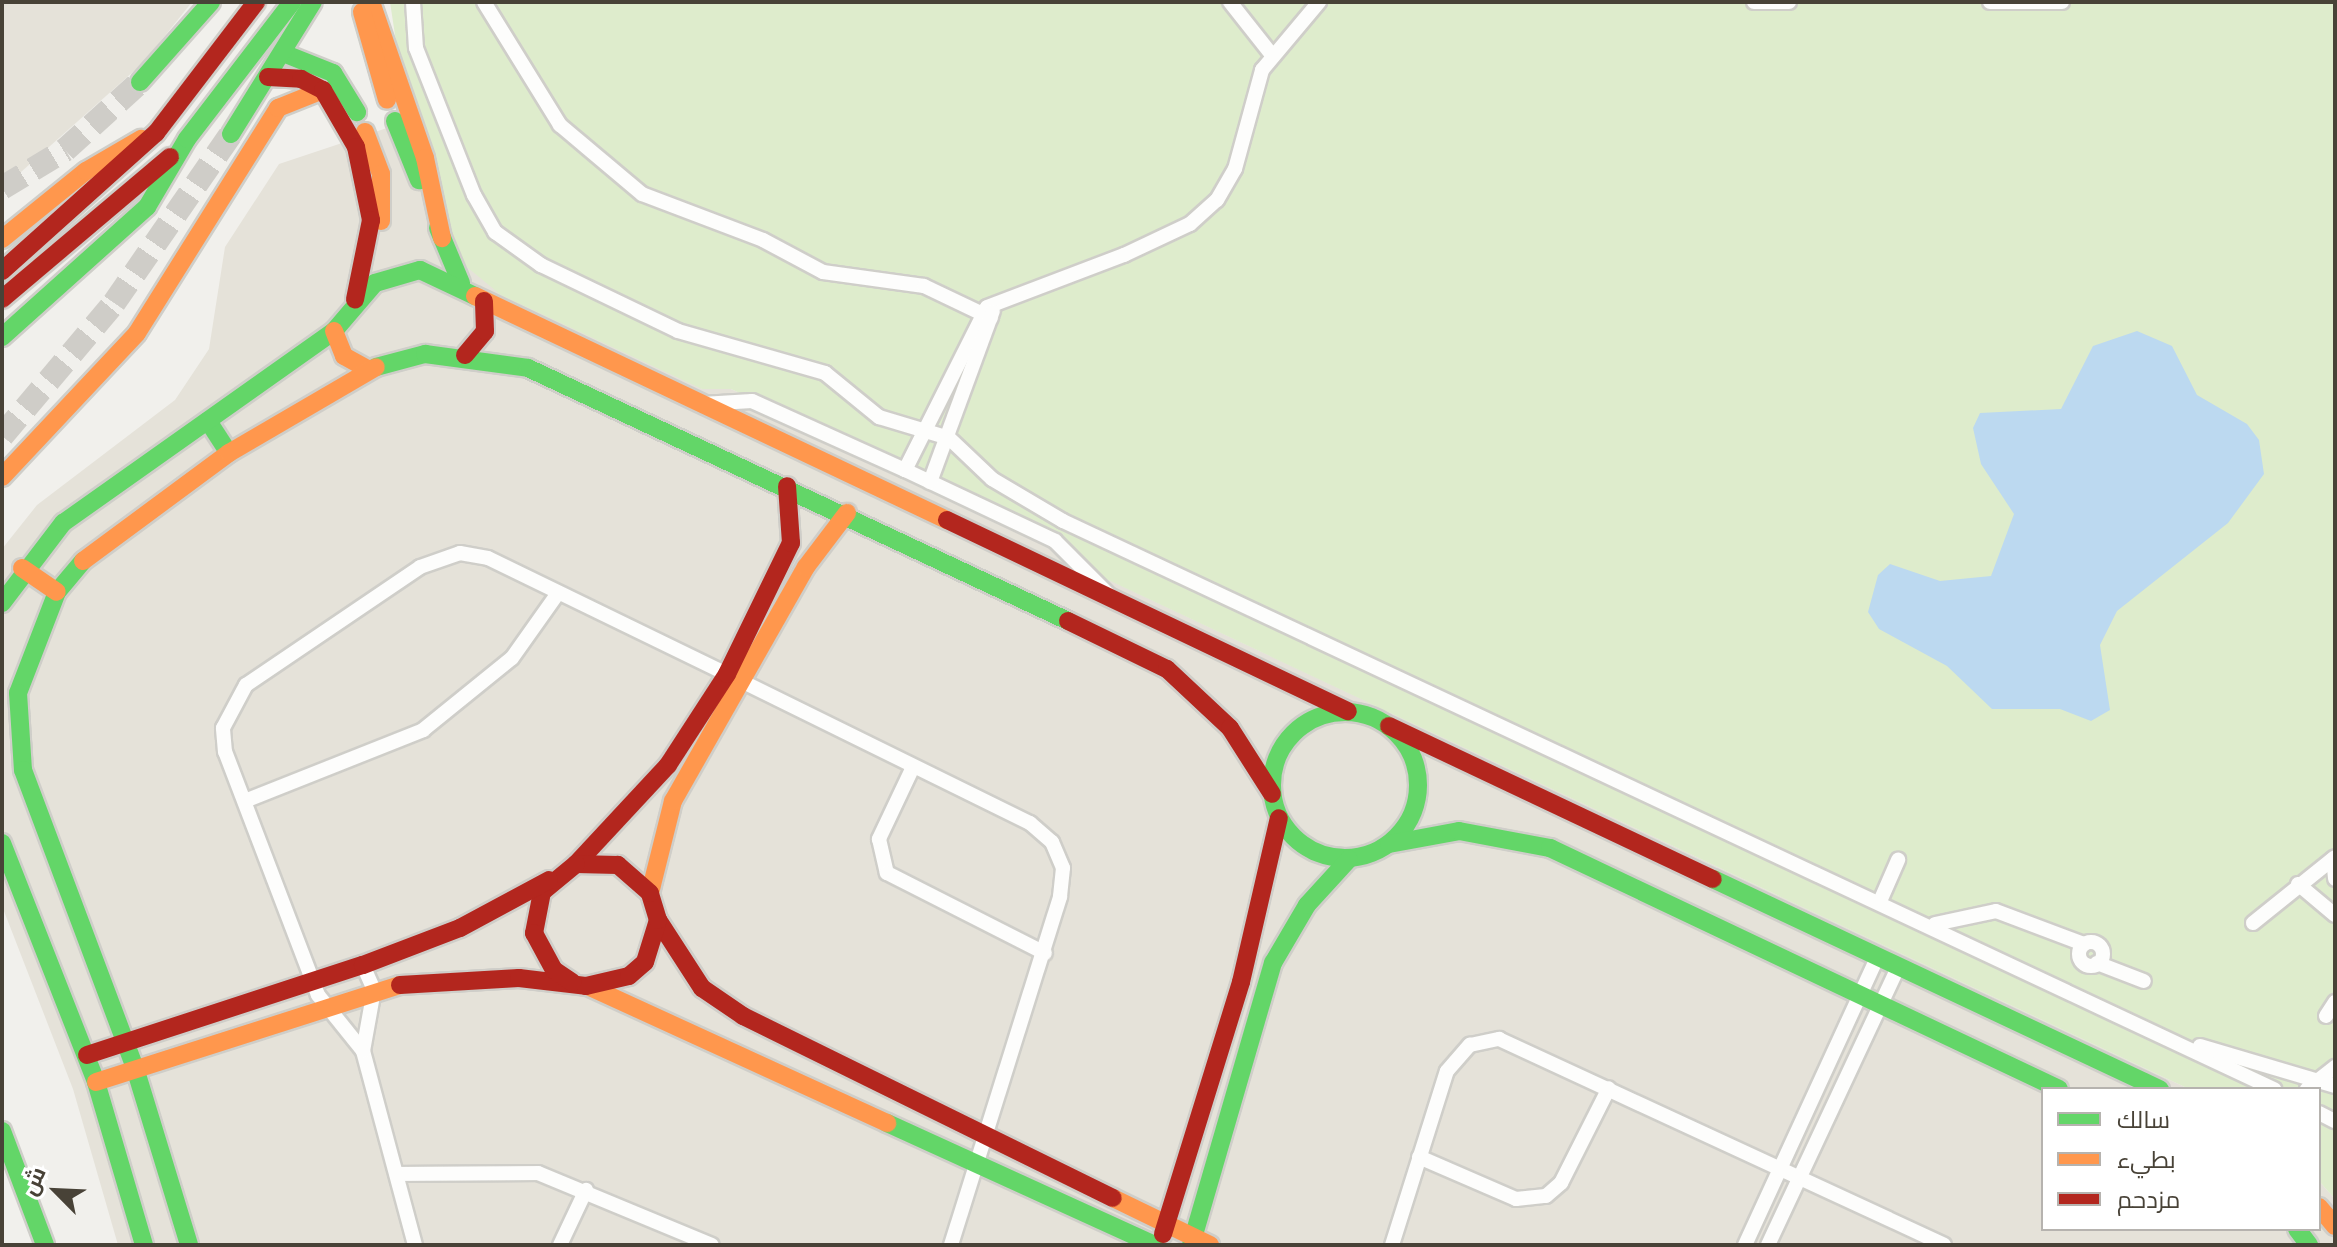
<!DOCTYPE html>
<meta charset="utf-8">
<style>
body{margin:0}
#map{position:relative;width:2337px;height:1247px;overflow:hidden;background:#f1f0ec;font-family:Helvetica,Cairo,sans-serif}
div>[style]{position:absolute}
.residential>*{inset:0;background:#e5e2d9}
.green>*{inset:0;background:#deeccc}
.water>*{inset:0;background:#bcd9f0}
.highway-tunnel>*{height:24px;margin-top:-12px;transform-origin:0;background:repeating-linear-gradient(90deg,#cfcdc8 0 24px,transparent 0 36px)}
.roads{filter:drop-shadow(2px 0 #cfcec9) drop-shadow(-2px 0 #cfcec9) drop-shadow(0 2px #cfcec9) drop-shadow(0 -2px #cfcec9)}
.street>*{height:14px;margin:-7px;padding:0 7px;transform-origin:7px;border-radius:7px;background:#fdfdfc}
.street>.ring{margin:-7px;padding:0;box-sizing:content-box;background:none;border:14px solid #fdfdfc;border-radius:50%}
.fast>*{height:18px;margin:-9px;padding:0 9px;transform-origin:9px;border-radius:9px;background:#63d668}
.fast>.ring{margin:-9px;padding:0;box-sizing:content-box;background:none;border:18px solid #63d668;border-radius:50%}
.slow>*{height:18px;margin:-9px;padding:0 9px;transform-origin:9px;border-radius:9px;background:#ff974d}
.jam>*{height:18px;margin:-9px;padding:0 9px;transform-origin:9px;border-radius:9px;background:#b3261e}
span{translate:-50% -50%;white-space:nowrap;text-align:center;line-height:1.15;-webkit-text-stroke:8px #fff;paint-order:stroke}
.frame{position:absolute;inset:0;border:4px solid #484237;pointer-events:none}
.legend{position:absolute;left:2041px;top:1087px;width:280px;height:144px;box-sizing:border-box;background:#fff;border:2px solid #b6b3af;margin:0;padding:10px 14px;list-style:none;font-size:24px;color:#484237}
.legend li{display:flex;align-items:center;gap:16px;height:40px}
.legend b{width:40px;border:2px solid #b6b3af}
.north{position:absolute;left:16px;top:1151px;width:80px;height:80px;-webkit-text-stroke:6px #fff;paint-order:stroke;rotate:294deg;font-size:22px;font-weight:700;line-height:32px;text-align:center;color:#484237}
.north::after{content:'';display:block;margin:auto;width:28px;height:36px;background:#484237;clip-path:polygon(50% 0,100% 100%,50% 72%,0 100%)}
</style>
<div id="map">
<div class="residential">
<div style="clip-path:polygon(2px 2px,192px 2px,144px 62px,2px 189px)"></div>
<div style="clip-path:polygon(408px 121px,702px 389px,731px 389px,1081px 554px,1103px 577px,2189px 1089px,2043px 1089px,2043px 1229px,2319px 1229px,2319px 1181px,2335px 1199px,2335px 1245px,118px 1245px,73px 1089px,2px 906px,2px 549px,37px 505px,175px 400px,209px 349px,225px 247px,279px 164px)"></div>
</div>
<div class="green">
<div style="clip-path:polygon(390px 2px,2335px 2px,2335px 1199px,2319px 1181px,2319px 1089px,2189px 1089px,1102px 577px,1081px 554px,731px 389px,702px 389px,501px 295px,462px 263px,408px 121px)"></div>
</div>
<div class="water">
<div style="clip-path:polygon(2137px 331px,2172px 346px,2197px 395px,2247px 424px,2259px 440px,2264px 474px,2228px 523px,2117px 611px,2100px 645px,2110px 710px,2091px 721px,2060px 709px,1992px 709px,1947px 666px,1879px 629px,1868px 612px,1878px 575px,1890px 564px,1940px 581px,1991px 576px,2014px 514px,1981px 464px,1973px 428px,1980px 413px,2061px 409px,2093px 346px)"></div>
</div>
<div class="highway-tunnel">
<div style="left:2px;top:188px;width:74px;rotate:-31.1deg"></div>
<div style="left:65px;top:150px;width:101px;rotate:-42.2deg"></div>
<div style="left:2px;top:436px;width:174px;rotate:-49.9deg"></div>
<div style="left:114px;top:303px;width:206px;rotate:-55.3deg"></div>
</div>
<div class="roads">
<div class="street">
<div style="left:413px;top:2px;width:46px;rotate:86.3deg"></div>
<div style="left:416px;top:48px;width:158px;rotate:68.5deg"></div>
<div style="left:474px;top:195px;width:43px;rotate:60.4deg"></div>
<div style="left:495px;top:232px;width:57px;rotate:35.7deg"></div>
<div style="left:541px;top:265px;width:152px;rotate:25.7deg"></div>
<div style="left:678px;top:331px;width:153px;rotate:15.9deg"></div>
<div style="left:825px;top:373px;width:70px;rotate:39.2deg"></div>
<div style="left:879px;top:417px;width:73px;rotate:16.7deg"></div>
<div style="left:949px;top:438px;width:59px;rotate:43.6deg"></div>
<div style="left:992px;top:479px;width:82px;rotate:30.6deg"></div>
<div style="left:1063px;top:521px;width:1338px;rotate:25.13deg"></div>
<div style="left:484px;top:2px;width:145px;rotate:58.3deg"></div>
<div style="left:560px;top:125px;width:107px;rotate:40.1deg"></div>
<div style="left:642px;top:194px;width:129px;rotate:20.8deg"></div>
<div style="left:763px;top:240px;width:68px;rotate:28.1deg"></div>
<div style="left:823px;top:272px;width:102px;rotate:7.9deg"></div>
<div style="left:924px;top:286px;width:74px;rotate:25.5deg"></div>
<div style="left:1230px;top:2px;width:68px;rotate:51.6deg"></div>
<div style="left:1754px;top:2px;width:35px"></div>
<div style="left:1990px;top:2px;width:72px"></div>
<div style="left:702px;top:404px;width:50px;rotate:-3.4deg"></div>
<div style="left:752px;top:401px;width:168px;rotate:24.3deg"></div>
<div style="left:905px;top:470px;width:166px;rotate:25.3deg"></div>
<div style="left:1055px;top:541px;width:75px;rotate:45deg"></div>
<div style="left:905px;top:470px;width:182px;rotate:-63.3deg"></div>
<div style="left:987px;top:307px;width:147px;rotate:-20.8deg"></div>
<div style="left:1124px;top:255px;width:73px;rotate:-25.2deg"></div>
<div style="left:1190px;top:224px;width:36px;rotate:-42deg"></div>
<div style="left:1217px;top:200px;width:36px;rotate:-60deg"></div>
<div style="left:1235px;top:169px;width:103px;rotate:-74.7deg"></div>
<div style="left:1262px;top:70px;width:89px;rotate:-50deg"></div>
<div style="left:930px;top:482px;width:182px;rotate:-69.8deg"></div>
<div style="left:913px;top:767px;width:80px;rotate:115.3deg"></div>
<div style="left:879px;top:839px;width:35px;rotate:77deg"></div>
<div style="left:887px;top:873px;width:177px;rotate:26.9deg"></div>
<div style="left:245px;top:801px;width:192px;rotate:-21.7deg"></div>
<div style="left:423px;top:730px;width:114px;rotate:-39deg"></div>
<div style="left:512px;top:658px;width:80px;rotate:-54.7deg"></div>
<div style="left:2333px;top:859px;width:20px;rotate:84deg"></div>
<div style="left:2298px;top:884px;width:48px;rotate:40deg"></div>
<div style="left:1881px;top:899px;width:43px;rotate:-66.4deg"></div>
<div style="left:2253px;top:923px;width:105px;rotate:-38.8deg"></div>
<div style="left:1935px;top:924px;width:62px;rotate:-12deg"></div>
<div style="left:1996px;top:911px;width:94px;rotate:20.6deg"></div>
<div class="ring" style="left:2079px;top:942px;width:10px;height:10px"></div>
<div style="left:2097px;top:963px;width:50px;rotate:21deg"></div>
<div style="left:2326px;top:1016px;width:17px;rotate:-57deg"></div>
<div style="left:2200px;top:1046px;width:141px;rotate:16.5deg"></div>
<div style="left:363px;top:1051px;width:62px;rotate:-79.8deg"></div>
<div style="left:374px;top:990px;width:27px;rotate:-114deg"></div>
<div style="left:2307px;top:1089px;width:36px;rotate:-38deg"></div>
<div style="left:2319px;top:1113px;width:18px;rotate:27deg"></div>
<div style="left:1419px;top:1157px;width:106px;rotate:23.4deg"></div>
<div style="left:1516px;top:1199px;width:30px;rotate:-6deg"></div>
<div style="left:1546px;top:1196px;width:20px;rotate:-41deg"></div>
<div style="left:1561px;top:1183px;width:106px;rotate:-63.2deg"></div>
<div style="left:398px;top:1174px;width:140px;rotate:-0.4deg"></div>
<div style="left:538px;top:1173px;width:188px;rotate:22.5deg"></div>
<div style="left:415px;top:1245px;width:201px;rotate:-105deg"></div>
<div style="left:363px;top:1051px;width:72px;rotate:-128.8deg"></div>
<div style="left:318px;top:995px;width:260px;rotate:-110.9deg"></div>
<div style="left:225px;top:752px;width:24px;rotate:-95deg"></div>
<div style="left:223px;top:728px;width:49px;rotate:-61.9deg"></div>
<div style="left:246px;top:685px;width:210px;rotate:-34.1deg"></div>
<div style="left:420px;top:567px;width:42px;rotate:-19.3deg"></div>
<div style="left:460px;top:553px;width:28px;rotate:10deg"></div>
<div style="left:488px;top:558px;width:266px;rotate:25.9deg"></div>
<div style="left:727px;top:674px;width:338px;rotate:26.2deg"></div>
<div style="left:1030px;top:823px;width:29px;rotate:41deg"></div>
<div style="left:1052px;top:842px;width:28px;rotate:67deg"></div>
<div style="left:1063px;top:868px;width:29px;rotate:96deg"></div>
<div style="left:1060px;top:897px;width:365px;rotate:107.4deg"></div>
<div style="left:560px;top:1245px;width:61px;rotate:-64.7deg"></div>
<div style="left:1392px;top:1245px;width:182px;rotate:-72.5deg"></div>
<div style="left:1447px;top:1071px;width:35px;rotate:-49deg"></div>
<div style="left:1470px;top:1045px;width:30px;rotate:-12deg"></div>
<div style="left:1499px;top:1039px;width:490px;rotate:24.8deg"></div>
<div style="left:1745px;top:1245px;width:314px;rotate:-65.3deg"></div>
<div style="left:1768px;top:1245px;width:304px;rotate:-64.9deg"></div>
</div>
<div class="fast">
<div style="left:283px;top:53px;width:54px;rotate:21.8deg"></div>
<div style="left:333px;top:73px;width:46px;rotate:58.4deg"></div>
<div style="left:140px;top:82px;width:107px;rotate:-48.4deg"></div>
<div style="left:395px;top:121px;width:64px;rotate:67.9deg"></div>
<div style="left:231px;top:134px;width:155px;rotate:-58.2deg"></div>
<div style="left:438px;top:228px;width:60px;rotate:67.3deg"></div>
<div style="left:2px;top:337px;width:195px;rotate:-41.9deg"></div>
<div style="left:147px;top:207px;width:79px;rotate:-59.5deg"></div>
<div style="left:187px;top:139px;width:173px;rotate:-52.5deg"></div>
<div style="left:376px;top:367px;width:51px;rotate:-14.9deg"></div>
<div style="left:425px;top:354px;width:104px;rotate:7.7deg"></div>
<div style="left:528px;top:368px;width:596px;rotate:25.1deg"></div>
<div style="left:208px;top:421px;width:38px;rotate:57deg"></div>
<div style="left:83px;top:561px;width:40px;rotate:130deg"></div>
<div style="left:57px;top:592px;width:108px;rotate:111.1deg"></div>
<div style="left:18px;top:693px;width:77px;rotate:86.3deg"></div>
<div style="left:23px;top:770px;width:318px;rotate:69.4deg"></div>
<div style="left:135px;top:1068px;width:185px;rotate:73deg"></div>
<div style="left:2px;top:603px;width:101px;rotate:-52.7deg"></div>
<div style="left:63px;top:523px;width:332px;rotate:-35.3deg"></div>
<div style="left:334px;top:331px;width:63px;rotate:-49.5deg"></div>
<div style="left:375px;top:283px;width:47px;rotate:-16.1deg"></div>
<div style="left:420px;top:270px;width:61px;rotate:25.3deg"></div>
<div class="ring" style="left:1272px;top:712px;width:128px;height:128px"></div>
<div style="left:2px;top:843px;width:257px;rotate:68.5deg"></div>
<div style="left:96px;top:1082px;width:170px;rotate:73.6deg"></div>
<div style="left:1389px;top:844px;width:71px;rotate:-10.5deg"></div>
<div style="left:1459px;top:831px;width:93px;rotate:10.6deg"></div>
<div style="left:1550px;top:848px;width:563px;rotate:25.34deg"></div>
<div style="left:1713px;top:879px;width:494px;rotate:25.2deg"></div>
<div style="left:887px;top:1123px;width:294px;rotate:24.5deg"></div>
<div style="left:2px;top:1131px;width:122px;rotate:69.3deg"></div>
<div style="left:2297px;top:1229px;width:20px;rotate:53deg"></div>
<div style="left:1191px;top:1245px;width:294px;rotate:-73.8deg"></div>
<div style="left:1273px;top:963px;width:67px;rotate:-59.6deg"></div>
<div style="left:1307px;top:905px;width:62px;rotate:-47.6deg"></div>
</div>
<div class="slow">
<div style="left:371px;top:2px;width:165px;rotate:70.9deg"></div>
<div style="left:425px;top:158px;width:82px;rotate:78deg"></div>
<div style="left:362px;top:12px;width:91px;rotate:74.1deg"></div>
<div style="left:365px;top:132px;width:45px;rotate:69.1deg"></div>
<div style="left:381px;top:174px;width:47px;rotate:90deg"></div>
<div style="left:2px;top:239px;width:108px;rotate:-39deg"></div>
<div style="left:86px;top:171px;width:64px;rotate:-30.2deg"></div>
<div style="left:475px;top:296px;width:522px;rotate:25.39deg"></div>
<div style="left:334px;top:331px;width:27px;rotate:68deg"></div>
<div style="left:344px;top:356px;width:26px;rotate:29deg"></div>
<div style="left:2px;top:477px;width:197px;rotate:-46.8deg"></div>
<div style="left:137px;top:333px;width:266px;rotate:-57.9deg"></div>
<div style="left:278px;top:108px;width:48px;rotate:-21.8deg"></div>
<div style="left:83px;top:561px;width:182px;rotate:-36.5deg"></div>
<div style="left:229px;top:453px;width:170px;rotate:-30.3deg"></div>
<div style="left:22px;top:568px;width:42px;rotate:34.4deg"></div>
<div style="left:650px;top:893px;width:95px;rotate:-76deg"></div>
<div style="left:673px;top:801px;width:269px;rotate:-60.4deg"></div>
<div style="left:806px;top:567px;width:68px;rotate:-52.8deg"></div>
<div style="left:590px;top:987px;width:327px;rotate:24.6deg"></div>
<div style="left:96px;top:1082px;width:319px;rotate:-17.7deg"></div>
<div style="left:1113px;top:1198px;width:108px;rotate:25.9deg"></div>
<div style="left:2319px;top:1207px;width:25px;rotate:50deg"></div>
</div>
<div class="jam">
<div style="left:268px;top:77px;width:33px;rotate:3deg"></div>
<div style="left:301px;top:79px;width:25px;rotate:27deg"></div>
<div style="left:323px;top:90px;width:66px;rotate:59.9deg"></div>
<div style="left:356px;top:147px;width:75px;rotate:78.4deg"></div>
<div style="left:371px;top:220px;width:81px;rotate:101.4deg"></div>
<div style="left:2px;top:271px;width:207px;rotate:-41.9deg"></div>
<div style="left:156px;top:133px;width:165px;rotate:-52.6deg"></div>
<div style="left:2px;top:299px;width:220px;rotate:-40.2deg"></div>
<div style="left:465px;top:355px;width:31px;rotate:-50deg"></div>
<div style="left:485px;top:331px;width:30px;rotate:-92deg"></div>
<div style="left:947px;top:520px;width:444px;rotate:25.5deg"></div>
<div style="left:1068px;top:621px;width:110px;rotate:25.9deg"></div>
<div style="left:1167px;top:669px;width:86px;rotate:43.1deg"></div>
<div style="left:1230px;top:728px;width:78px;rotate:57.5deg"></div>
<div style="left:1389px;top:726px;width:358px;rotate:25.3deg"></div>
<div style="left:576px;top:864px;width:135px;rotate:-47.1deg"></div>
<div style="left:668px;top:765px;width:108px;rotate:-57deg"></div>
<div style="left:727px;top:674px;width:146px;rotate:-64deg"></div>
<div style="left:791px;top:543px;width:57px;rotate:-94deg"></div>
<div style="left:658px;top:920px;width:81px;rotate:57.1deg"></div>
<div style="left:702px;top:988px;width:50px;rotate:34.3deg"></div>
<div style="left:743px;top:1016px;width:412px;rotate:26.2deg"></div>
<div style="left:400px;top:985px;width:119px;rotate:-3.4deg"></div>
<div style="left:519px;top:978px;width:67px;rotate:6.8deg"></div>
<div style="left:586px;top:986px;width:44px;rotate:-13.1deg"></div>
<div style="left:629px;top:976px;width:21px;rotate:-41deg"></div>
<div style="left:645px;top:962px;width:44px;rotate:-72.8deg"></div>
<div style="left:658px;top:920px;width:28px;rotate:-107deg"></div>
<div style="left:650px;top:893px;width:43px;rotate:-138.8deg"></div>
<div style="left:618px;top:865px;width:42px;rotate:-178.6deg"></div>
<div style="left:576px;top:864px;width:44px;rotate:140.5deg"></div>
<div style="left:542px;top:892px;width:42px;rotate:101deg"></div>
<div style="left:534px;top:933px;width:42px;rotate:61.6deg"></div>
<div style="left:554px;top:970px;width:22px;rotate:34deg"></div>
<div style="left:87px;top:1055px;width:290px;rotate:-18.1deg"></div>
<div style="left:363px;top:965px;width:104px;rotate:-20.9deg"></div>
<div style="left:460px;top:928px;width:101px;rotate:-28.3deg"></div>
<div style="left:1163px;top:1234px;width:264px;rotate:-72.8deg"></div>
<div style="left:1241px;top:982px;width:168px;rotate:-77deg"></div>
</div>
</div>
<div class="frame"></div>
<ul class="legend">
<li><b style="height:10px;background:#63d668"></b>سالك</li>
<li><b style="height:10px;background:#ff974d"></b>بطيء</li>
<li><b style="height:10px;background:#b3261e"></b>مزدحم</li>
</ul>
<div class="north">ش</div>
</div>
